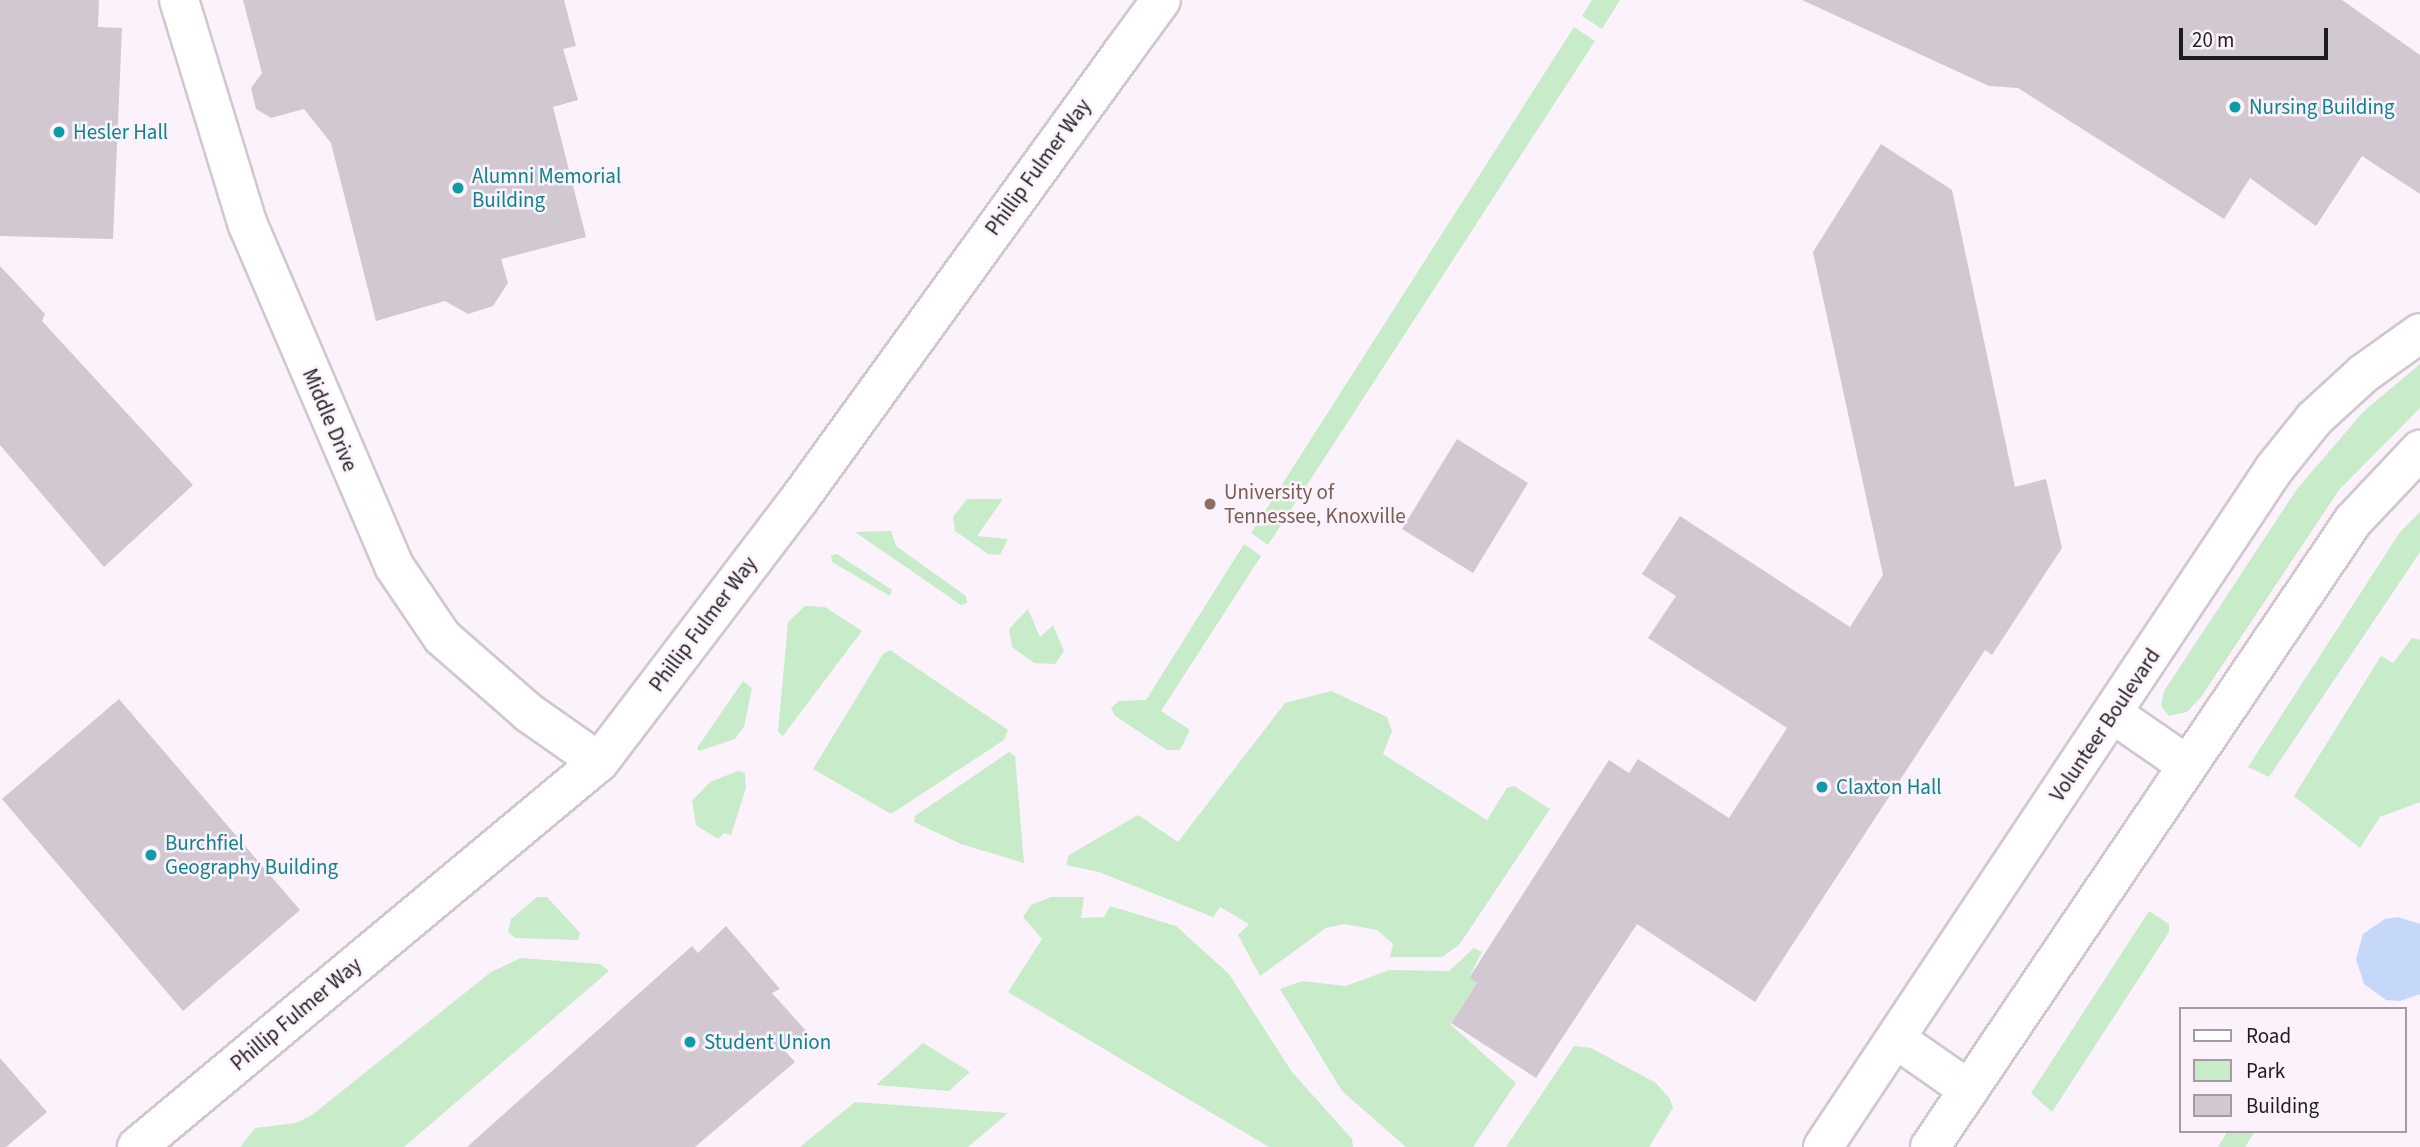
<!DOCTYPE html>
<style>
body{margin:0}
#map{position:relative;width:2420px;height:1147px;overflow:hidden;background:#fcf2fb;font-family:"Source Sans 3",sans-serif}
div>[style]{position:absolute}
.green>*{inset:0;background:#c8ebca}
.water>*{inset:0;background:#c6d8fa}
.building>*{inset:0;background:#d2c8d1}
.roads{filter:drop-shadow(2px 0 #d0c7cf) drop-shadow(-2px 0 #d0c7cf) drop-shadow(0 2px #d0c7cf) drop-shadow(0 -2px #d0c7cf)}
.street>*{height:38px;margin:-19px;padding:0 19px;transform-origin:19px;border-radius:19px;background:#fff}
.secondary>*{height:38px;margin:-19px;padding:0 19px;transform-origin:19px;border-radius:19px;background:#fff}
.dots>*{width:19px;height:19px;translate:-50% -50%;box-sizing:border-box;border:4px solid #fcf2fb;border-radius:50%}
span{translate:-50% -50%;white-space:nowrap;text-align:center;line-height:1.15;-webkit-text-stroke:5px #fcf2fb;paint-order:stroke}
.culture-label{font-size:21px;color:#0d838f}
.left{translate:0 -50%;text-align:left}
.street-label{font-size:21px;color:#1f1c1f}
.education-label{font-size:21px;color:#785e54}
.legend{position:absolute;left:2179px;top:1007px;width:228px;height:126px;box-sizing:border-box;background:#fcf2fb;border:2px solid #a49ca3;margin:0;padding:9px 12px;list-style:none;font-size:21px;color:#1f1c1f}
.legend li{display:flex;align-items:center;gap:14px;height:35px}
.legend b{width:35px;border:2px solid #a49ca3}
.scale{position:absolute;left:2179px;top:28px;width:149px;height:32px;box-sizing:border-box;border:4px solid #1f1c1f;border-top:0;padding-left:9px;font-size:21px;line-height:24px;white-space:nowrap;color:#1f1c1f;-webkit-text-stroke:5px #fcf2fb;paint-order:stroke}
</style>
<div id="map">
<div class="green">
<div style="clip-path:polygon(1592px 0,1620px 0,1602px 29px,1582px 16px)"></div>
<div style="clip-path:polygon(1574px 27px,1595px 41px,1268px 545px,1251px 533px)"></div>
<div style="clip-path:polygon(2420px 364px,2420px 408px,2339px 490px,2201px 697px,2187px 712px,2169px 716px,2161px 706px,2164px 691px,2297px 489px,2363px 412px)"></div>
<div style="clip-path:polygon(967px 499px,1003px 499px,977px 536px,1008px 539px,1000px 555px,988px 554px,955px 531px,953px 517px)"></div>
<div style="clip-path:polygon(2420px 512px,2420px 552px,2269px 777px,2248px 767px,2400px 532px)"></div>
<div style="clip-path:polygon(891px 531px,896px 546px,966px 596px,967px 603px,961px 605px,855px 532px)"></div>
<div style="clip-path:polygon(1244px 544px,1261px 556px,1161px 711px,1190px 730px,1180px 750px,1167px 750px,1115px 716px,1111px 708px,1119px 701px,1146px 700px)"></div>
<div style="clip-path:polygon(837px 554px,892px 590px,890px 596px,832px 562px,831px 555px)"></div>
<div style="clip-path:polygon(805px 606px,825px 607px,862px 631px,783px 736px,778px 732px,788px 622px)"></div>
<div style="clip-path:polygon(1028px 609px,1040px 637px,1053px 625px,1064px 651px,1055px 664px,1034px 663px,1012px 647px,1009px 629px)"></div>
<div style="clip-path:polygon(2412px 638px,2420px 640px,2420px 802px,2380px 817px,2360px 848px,2294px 796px,2381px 656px,2393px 663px)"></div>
<div style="clip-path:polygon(890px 650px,1008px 730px,1004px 740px,891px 814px,813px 769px,883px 654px)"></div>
<div style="clip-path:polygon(743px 681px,752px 688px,744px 727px,735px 739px,699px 751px,697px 748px)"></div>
<div style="clip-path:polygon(1331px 691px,1387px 717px,1392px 731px,1383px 754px,1487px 820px,1507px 788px,1514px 786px,1550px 809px,1459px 945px,1442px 957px,1390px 957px,1393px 944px,1377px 930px,1344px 924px,1326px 928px,1260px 976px,1238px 935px,1249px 924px,1220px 907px,1213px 917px,1099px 872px,1066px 865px,1069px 855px,1138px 815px,1178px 842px,1285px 703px)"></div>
<div style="clip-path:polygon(1009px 752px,1015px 756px,1024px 863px,961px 844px,914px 822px,915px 816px)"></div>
<div style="clip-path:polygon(738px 771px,745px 773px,746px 788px,731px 835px,724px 833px,718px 839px,696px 825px,692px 801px,710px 782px)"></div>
<div style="clip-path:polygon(537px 897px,547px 897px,580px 933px,578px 940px,515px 938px,508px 932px,511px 919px)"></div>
<div style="clip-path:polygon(1051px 897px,1084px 897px,1081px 918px,1104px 917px,1110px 906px,1176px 926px,1229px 974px,1292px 1072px,1352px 1139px,1353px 1147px,1269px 1147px,1008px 992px,1042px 939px,1023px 917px,1031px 905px)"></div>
<div style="clip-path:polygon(2149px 911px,2169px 924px,2169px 932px,2052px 1112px,2031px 1093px)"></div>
<div style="clip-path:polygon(1474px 948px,1482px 952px,1469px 977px,1477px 983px,1450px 1024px,1516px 1083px,1473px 1147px,1406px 1147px,1342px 1091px,1280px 989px,1302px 981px,1346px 986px,1389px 970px,1449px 971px)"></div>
<div style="clip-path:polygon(521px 958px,600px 964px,609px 971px,404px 1147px,240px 1147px,255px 1128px,296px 1123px,312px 1115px,491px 972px)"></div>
<div style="clip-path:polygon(923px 1043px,970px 1072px,949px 1091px,876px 1085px)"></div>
<div style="clip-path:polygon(1574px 1046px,1591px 1048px,1656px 1083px,1670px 1099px,1673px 1108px,1649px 1147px,1506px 1147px)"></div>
<div style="clip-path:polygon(855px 1102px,1008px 1113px,968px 1147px,800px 1147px)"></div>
<div style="clip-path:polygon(2228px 1131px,2255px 1131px,2245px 1147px,2218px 1147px)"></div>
</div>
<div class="water">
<div style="clip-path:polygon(2398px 917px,2420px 924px,2420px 994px,2400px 1001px,2386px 1000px,2364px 984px,2356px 959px,2363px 934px,2385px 919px)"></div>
</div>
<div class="building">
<div style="clip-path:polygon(0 0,99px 0,98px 27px,122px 28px,113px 239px,0 236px)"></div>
<div style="clip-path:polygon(243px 0,564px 0,576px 46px,563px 49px,578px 100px,553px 107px,586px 237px,501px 259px,508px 283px,493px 306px,468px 314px,445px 301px,376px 321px,331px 143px,304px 109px,271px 118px,256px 109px,251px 88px,262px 73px)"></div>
<div style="clip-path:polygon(1802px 0,2342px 0,2420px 55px,2420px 194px,2362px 156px,2316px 226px,2250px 178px,2224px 219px,2018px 88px,1989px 86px)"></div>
<div style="clip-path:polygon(1881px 144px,1952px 190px,2015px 487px,2046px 479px,2062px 548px,1992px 655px,1985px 650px,1755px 1002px,1637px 924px,1536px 1078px,1451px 1023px,1477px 983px,1469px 978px,1609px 760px,1629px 773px,1638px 759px,1729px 818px,1787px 728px,1648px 638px,1676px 596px,1642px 574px,1680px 516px,1850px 627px,1883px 575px,1813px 252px)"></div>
<div style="clip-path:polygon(0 266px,45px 314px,42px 321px,193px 485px,104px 567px,0 445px)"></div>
<div style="clip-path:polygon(1457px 439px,1528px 483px,1473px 573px,1402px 529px)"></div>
<div style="clip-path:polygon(119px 699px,300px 910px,183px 1011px,2px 799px)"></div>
<div style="clip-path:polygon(726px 926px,780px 989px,772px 993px,808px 1033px,785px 1051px,795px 1062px,695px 1147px,467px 1147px,692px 946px,698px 953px)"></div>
<div style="clip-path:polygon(0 1058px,47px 1112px,6px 1147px,0 1147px)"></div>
</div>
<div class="roads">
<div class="street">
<div style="left:179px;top:0;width:235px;rotate:73deg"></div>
<div style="left:248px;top:225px;width:371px;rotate:66.8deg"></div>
<div style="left:394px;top:566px;width:86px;rotate:55.9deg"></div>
<div style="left:442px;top:637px;width:116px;rotate:41.1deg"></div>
<div style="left:529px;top:713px;width:85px;rotate:35deg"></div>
<div style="left:1123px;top:52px;width:64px;rotate:-53.8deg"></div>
</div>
<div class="secondary">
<div style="left:2113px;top:714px;width:90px;rotate:34.6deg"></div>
<div style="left:1896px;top:1039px;width:89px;rotate:34.9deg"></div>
<div style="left:137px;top:1147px;width:601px;rotate:-39.81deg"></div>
<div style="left:599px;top:762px;width:328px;rotate:-52.7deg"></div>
<div style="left:798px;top:501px;width:554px;rotate:-54.1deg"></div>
<div style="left:1823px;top:1147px;width:814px;rotate:-56.37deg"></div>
<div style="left:2274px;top:469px;width:64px;rotate:-51.3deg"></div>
<div style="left:2314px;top:419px;width:67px;rotate:-42.6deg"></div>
<div style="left:2363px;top:374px;width:70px;rotate:-35.7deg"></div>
<div style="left:1930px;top:1147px;width:756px;rotate:-55.95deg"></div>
<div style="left:2353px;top:521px;width:98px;rotate:-46.7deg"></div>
</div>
</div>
<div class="dots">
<div style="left:2235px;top:107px;background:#0f9aa8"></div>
<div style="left:59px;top:132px;background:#0f9aa8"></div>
<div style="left:458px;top:188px;background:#0f9aa8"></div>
<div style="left:1210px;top:504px;background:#8d6e63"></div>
<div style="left:1822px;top:787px;background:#0f9aa8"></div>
<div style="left:151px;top:855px;background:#0f9aa8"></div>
<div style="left:690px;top:1042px;background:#0f9aa8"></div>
</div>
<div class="culture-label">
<span class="left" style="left:2249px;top:107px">Nursing Building</span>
<span class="left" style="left:73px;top:132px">Hesler Hall</span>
<span class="left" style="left:472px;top:188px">Alumni Memorial<br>Building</span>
<span class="left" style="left:1836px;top:787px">Claxton Hall</span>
<span class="left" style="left:165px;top:855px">Burchfiel<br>Geography Building</span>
<span class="left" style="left:704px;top:1042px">Student Union</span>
</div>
<div class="street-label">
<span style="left:1038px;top:167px;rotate:-54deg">Phillip Fulmer Way</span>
<span style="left:330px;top:420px;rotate:67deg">Middle Drive</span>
<span style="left:703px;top:624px;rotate:-53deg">Phillip Fulmer Way</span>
<span style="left:2105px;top:725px;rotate:-56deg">Volunteer Boulevard</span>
<span style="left:296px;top:1014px;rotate:-40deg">Phillip Fulmer Way</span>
</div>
<div class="education-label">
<span class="left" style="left:1224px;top:504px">University of<br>Tennessee, Knoxville</span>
</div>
<ul class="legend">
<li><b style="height:9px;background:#fff"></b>Road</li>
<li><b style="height:19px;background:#c8ebca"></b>Park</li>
<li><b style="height:19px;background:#d2c8d1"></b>Building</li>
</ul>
<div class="scale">20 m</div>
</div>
